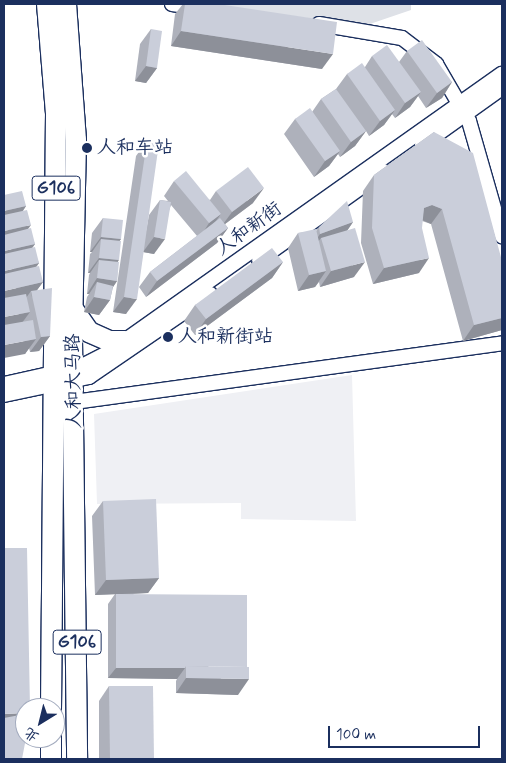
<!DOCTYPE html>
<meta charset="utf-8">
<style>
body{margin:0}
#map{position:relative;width:506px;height:763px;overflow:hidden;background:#fff;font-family:Mynerve,"LXGW WenKai TC",sans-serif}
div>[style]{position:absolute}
.built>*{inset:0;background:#eff0f4}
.green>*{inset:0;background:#dee1e7}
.roads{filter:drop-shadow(1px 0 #1b2f5e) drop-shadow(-1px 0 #1b2f5e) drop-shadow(0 1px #1b2f5e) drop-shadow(0 -1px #1b2f5e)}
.minor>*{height:14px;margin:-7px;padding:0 7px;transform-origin:7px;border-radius:7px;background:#fff}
.highway>*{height:20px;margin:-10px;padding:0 10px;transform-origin:10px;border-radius:10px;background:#fff}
.wall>*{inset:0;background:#aeb1bb}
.shaded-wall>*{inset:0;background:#8d9099}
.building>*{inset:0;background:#caceda}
.dots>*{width:14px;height:14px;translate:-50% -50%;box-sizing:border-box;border:2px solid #fff;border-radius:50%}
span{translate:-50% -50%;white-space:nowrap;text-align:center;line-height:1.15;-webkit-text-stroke:5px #fff;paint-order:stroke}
.shield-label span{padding:1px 4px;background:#fff;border:1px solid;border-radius:4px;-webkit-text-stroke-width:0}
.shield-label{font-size:18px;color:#1b2f5e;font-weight:700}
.poi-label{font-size:19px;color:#1b2f5e}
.left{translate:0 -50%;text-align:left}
.street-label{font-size:19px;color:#1b2f5e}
.frame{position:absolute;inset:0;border:5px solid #1b2f5e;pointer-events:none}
.north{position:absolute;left:15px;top:698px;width:50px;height:50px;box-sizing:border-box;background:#fff;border:1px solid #a4acbf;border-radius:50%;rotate:216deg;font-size:14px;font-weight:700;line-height:20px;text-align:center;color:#1b2f5e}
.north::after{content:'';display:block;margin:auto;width:18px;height:22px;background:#1b2f5e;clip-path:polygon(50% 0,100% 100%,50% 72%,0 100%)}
.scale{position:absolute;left:328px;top:726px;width:152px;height:22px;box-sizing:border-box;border:2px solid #1b2f5e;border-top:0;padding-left:6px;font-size:15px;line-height:18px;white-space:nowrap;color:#1b2f5e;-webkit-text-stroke:4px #fff;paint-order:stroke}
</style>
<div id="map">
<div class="built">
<div style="clip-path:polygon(352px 375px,356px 521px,241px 519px,241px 503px,97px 504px,94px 414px)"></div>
</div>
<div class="green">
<div style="clip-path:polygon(208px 4px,411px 4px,411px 10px,364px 26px)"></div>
</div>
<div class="roads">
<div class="minor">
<div style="left:172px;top:4px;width:29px;rotate:8deg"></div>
<div style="left:319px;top:24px;width:84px;rotate:9.6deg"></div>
<div style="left:402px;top:38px;width:43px;rotate:37.4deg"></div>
<div style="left:436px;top:64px;width:66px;rotate:59.9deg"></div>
<div style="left:469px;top:121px;width:120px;rotate:74deg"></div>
<div style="left:422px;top:145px;width:98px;rotate:-35.5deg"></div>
<div style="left:259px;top:260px;width:153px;rotate:-35.5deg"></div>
<div style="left:4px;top:384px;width:78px;rotate:-12.6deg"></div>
<div style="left:80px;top:367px;width:29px;rotate:-27deg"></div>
<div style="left:106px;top:354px;width:485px;rotate:-35.3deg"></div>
<div style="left:4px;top:395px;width:87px;rotate:-12deg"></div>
<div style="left:89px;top:377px;width:147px;rotate:-34.4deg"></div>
<div style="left:74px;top:402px;width:432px;rotate:-7.8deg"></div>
</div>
<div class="highway">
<div style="left:47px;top:4px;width:109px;rotate:85.3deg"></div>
<div style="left:56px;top:113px;width:595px;rotate:90.48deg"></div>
<div style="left:66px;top:4px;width:136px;rotate:85.8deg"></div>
<div style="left:76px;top:140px;width:199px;rotate:91.2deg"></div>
<div style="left:72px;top:339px;width:420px;rotate:89.3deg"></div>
<div style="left:73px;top:309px;width:28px;rotate:55deg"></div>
<div style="left:89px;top:332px;width:22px;rotate:24deg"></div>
<div style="left:109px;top:341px;width:16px"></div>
<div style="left:51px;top:738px;width:21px;rotate:90deg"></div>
</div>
</div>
<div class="wall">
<div style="clip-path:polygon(183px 4px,218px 4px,322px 69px,171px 46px,175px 14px)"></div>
<div style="clip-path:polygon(151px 29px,157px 68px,146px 83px,135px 81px,140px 44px)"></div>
<div style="clip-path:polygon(407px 51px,452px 82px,442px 98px,426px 108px,418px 96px,410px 107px,395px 118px,392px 114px,384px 125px,369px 136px,366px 131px,355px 146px,340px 157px,338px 154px,329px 166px,314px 177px,284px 134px,295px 119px,312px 112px,321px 99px,336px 89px,347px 74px,365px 67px,372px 56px,399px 62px)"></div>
<div style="clip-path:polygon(434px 132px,502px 261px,502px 330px,463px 341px,431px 224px,422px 221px,419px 273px,373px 284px,361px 243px,363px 191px,374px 175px)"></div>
<div style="clip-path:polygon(147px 141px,146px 231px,149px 215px,160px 200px,168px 201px,164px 196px,174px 181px,210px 200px,216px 191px,253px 203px,225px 224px,228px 228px,217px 243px,146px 297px,139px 287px,150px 272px,197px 236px,171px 205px,154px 254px,143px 252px,126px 314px,113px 312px,136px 156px)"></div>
<div style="clip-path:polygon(4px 195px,26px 206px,23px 211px,28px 229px,35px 244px,32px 248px,39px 263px,36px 267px,43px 282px,37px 290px,50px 336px,39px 351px,30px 352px,29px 348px,25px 354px)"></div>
<div style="clip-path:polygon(103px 218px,121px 239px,119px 241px,117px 281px,113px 287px,110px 300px,99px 315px,84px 312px,87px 297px,89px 294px,87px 294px,89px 275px,90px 273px,88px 273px,90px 254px,92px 252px,90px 252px,92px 233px)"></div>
<div style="clip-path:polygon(353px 222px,347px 231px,354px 277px,320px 287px,319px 282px,315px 287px,298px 291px,288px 248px,298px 233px,316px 231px,319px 227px)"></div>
<div style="clip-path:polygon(283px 262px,272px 278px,195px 335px,184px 321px,195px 305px)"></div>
<div style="clip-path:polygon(103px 501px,159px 578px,148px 593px,133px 594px,238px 695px,176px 693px,176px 681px,177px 679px,108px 678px,108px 604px,115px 594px,95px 595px,92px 516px)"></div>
<div style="clip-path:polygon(109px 686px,154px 759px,99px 759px,99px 701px)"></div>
</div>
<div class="shaded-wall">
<div style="clip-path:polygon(181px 31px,333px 54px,322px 69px,171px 46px)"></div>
<div style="clip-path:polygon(146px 66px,157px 68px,146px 83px,135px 81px)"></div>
<div style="clip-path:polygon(452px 82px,442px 98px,426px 108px,437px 93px)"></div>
<div style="clip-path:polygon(421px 92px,410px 107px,395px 118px,405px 103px)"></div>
<div style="clip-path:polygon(395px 110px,384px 125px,369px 136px,380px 121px)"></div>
<div style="clip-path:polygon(366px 131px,355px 146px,340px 157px,351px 142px)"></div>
<div style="clip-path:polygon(340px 151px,329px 166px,314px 177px,325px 161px)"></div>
<div style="clip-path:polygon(264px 188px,253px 203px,221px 227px,232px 212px)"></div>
<div style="clip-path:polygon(432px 205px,442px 209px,431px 224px,422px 220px,424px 208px)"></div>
<div style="clip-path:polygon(26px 206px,15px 222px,4px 224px,4px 211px)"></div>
<div style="clip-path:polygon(221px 214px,210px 229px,199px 239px,209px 223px)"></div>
<div style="clip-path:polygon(353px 222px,342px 238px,321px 238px,314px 247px,310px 249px,320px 234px)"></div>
<div style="clip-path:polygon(31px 225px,20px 240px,4px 244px,4px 231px)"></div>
<div style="clip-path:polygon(228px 228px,217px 243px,146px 297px,157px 281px)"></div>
<div style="clip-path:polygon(101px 237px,121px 239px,110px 254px,101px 239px,92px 252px,90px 252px)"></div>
<div style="clip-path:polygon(154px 237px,165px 239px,154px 254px,143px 252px)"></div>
<div style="clip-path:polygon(35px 244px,24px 259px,4px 264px,4px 251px)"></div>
<div style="clip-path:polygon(99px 258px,119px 260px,108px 275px,99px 260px,90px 273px,88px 273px)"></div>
<div style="clip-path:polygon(429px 258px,419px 273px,373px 284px,384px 268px)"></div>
<div style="clip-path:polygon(283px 262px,272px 278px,195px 335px,206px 319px)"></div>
<div style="clip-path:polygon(365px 262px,354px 277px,320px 287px,331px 271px)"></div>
<div style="clip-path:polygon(39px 263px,28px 278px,4px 284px,4px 271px)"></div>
<div style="clip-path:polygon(326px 271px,315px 287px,298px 291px,309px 275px)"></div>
<div style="clip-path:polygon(97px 278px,117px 281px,107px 296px,97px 282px,89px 294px,87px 294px)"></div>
<div style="clip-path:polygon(43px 282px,32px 297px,31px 291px,26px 298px,4px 304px,4px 291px)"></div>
<div style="clip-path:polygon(94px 297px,110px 300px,99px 315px,84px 312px)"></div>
<div style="clip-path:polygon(124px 297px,137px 299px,126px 314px,113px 312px)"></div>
<div style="clip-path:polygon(30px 312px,19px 327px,4px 330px,4px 317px)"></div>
<div style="clip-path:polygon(502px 318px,502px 330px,463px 341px,474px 325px)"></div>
<div style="clip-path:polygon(50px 336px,39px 351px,30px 352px,41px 337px)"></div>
<div style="clip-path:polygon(36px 339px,25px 354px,4px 358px,4px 345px)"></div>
<div style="clip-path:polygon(159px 578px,148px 593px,95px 595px,106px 580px)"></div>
<div style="clip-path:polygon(116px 668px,185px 668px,177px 679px,108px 678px)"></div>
<div style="clip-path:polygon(186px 678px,249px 679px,238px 695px,176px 693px)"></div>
<div style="clip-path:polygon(25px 713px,25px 720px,4px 724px,4px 714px)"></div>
</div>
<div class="building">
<div style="clip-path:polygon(185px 4px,218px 4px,337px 22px,333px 54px,181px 31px)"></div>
<div style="clip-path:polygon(151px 29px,162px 31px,157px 68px,146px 66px)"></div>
<div style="clip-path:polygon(422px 40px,452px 82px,437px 93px,407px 51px)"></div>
<div style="clip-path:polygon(387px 45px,421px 92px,405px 103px,372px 56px)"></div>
<div style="clip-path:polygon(362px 63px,395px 110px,380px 121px,347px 74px)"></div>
<div style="clip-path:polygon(336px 89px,366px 131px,351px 142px,321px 99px)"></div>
<div style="clip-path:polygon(310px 108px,340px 151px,325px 161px,295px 119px)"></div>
<div style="clip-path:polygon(434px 132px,473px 153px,502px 261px,502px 318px,474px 325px,442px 209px,432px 205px,424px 208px,422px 228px,429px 258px,384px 268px,372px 228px,374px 175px)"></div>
<div style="clip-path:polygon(147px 141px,159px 143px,137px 299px,124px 297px)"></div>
<div style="clip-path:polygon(248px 167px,264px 188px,232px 212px,216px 191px)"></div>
<div style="clip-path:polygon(186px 171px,221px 214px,209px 223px,174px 181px)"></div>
<div style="clip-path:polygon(22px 191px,26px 206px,4px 211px,4px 195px)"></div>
<div style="clip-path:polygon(160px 200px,171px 202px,165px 239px,154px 237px)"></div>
<div style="clip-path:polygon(347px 201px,353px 222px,320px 234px,319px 227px)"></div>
<div style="clip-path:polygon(27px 210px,31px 225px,4px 231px,4px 215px)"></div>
<div style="clip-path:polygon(103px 218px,123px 220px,121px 239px,101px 237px)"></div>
<div style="clip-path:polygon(220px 218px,228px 228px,157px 281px,150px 272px)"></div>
<div style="clip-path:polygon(31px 228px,35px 244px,4px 251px,4px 235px)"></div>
<div style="clip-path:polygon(355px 228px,365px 262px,331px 271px,321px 238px)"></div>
<div style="clip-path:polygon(316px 229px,326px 271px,309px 275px,298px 233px)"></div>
<div style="clip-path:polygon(101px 239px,121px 241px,119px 260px,99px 258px)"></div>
<div style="clip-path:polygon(35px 247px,39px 263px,4px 271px,4px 254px)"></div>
<div style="clip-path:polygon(272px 248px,283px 262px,206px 319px,195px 305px)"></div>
<div style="clip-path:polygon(99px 260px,119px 262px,117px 281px,97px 278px)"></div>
<div style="clip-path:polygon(39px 266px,43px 282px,4px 291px,4px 274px)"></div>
<div style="clip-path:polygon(97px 282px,113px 286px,110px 300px,94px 297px)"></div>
<div style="clip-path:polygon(52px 288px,50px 336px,41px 337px,31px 291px)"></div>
<div style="clip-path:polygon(26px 294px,30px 312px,4px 317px,4px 298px)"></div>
<div style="clip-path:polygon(33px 320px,36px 339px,4px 345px,4px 325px)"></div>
<div style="clip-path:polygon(156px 499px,159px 578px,106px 580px,103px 501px)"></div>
<div style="clip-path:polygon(4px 548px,27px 548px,30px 708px,25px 708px,25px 713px,4px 714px)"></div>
<div style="clip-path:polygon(116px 594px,247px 595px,247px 667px,186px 666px,185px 668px,116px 668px)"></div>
<div style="clip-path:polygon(186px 666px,249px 667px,249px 679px,186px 678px)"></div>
<div style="clip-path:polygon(109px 686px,153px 686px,154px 759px,110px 759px)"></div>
<div style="clip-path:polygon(25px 714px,25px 738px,26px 738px,22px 759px,4px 759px,4px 718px)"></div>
</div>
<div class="dots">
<div style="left:87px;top:148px;background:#1b2f5e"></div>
<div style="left:168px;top:337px;background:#1b2f5e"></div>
</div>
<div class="shield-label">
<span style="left:56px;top:188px">G106</span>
<span style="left:77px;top:642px">G106</span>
</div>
<div class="poi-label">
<span class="left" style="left:97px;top:148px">人和车站</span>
<span class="left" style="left:178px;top:337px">人和新街站</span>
</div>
<div class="street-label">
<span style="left:249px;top:229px;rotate:-36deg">人和新街</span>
<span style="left:74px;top:381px;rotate:-91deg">人和大马路</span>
</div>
<div class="frame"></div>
<div class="north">北</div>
<div class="scale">100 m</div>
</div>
